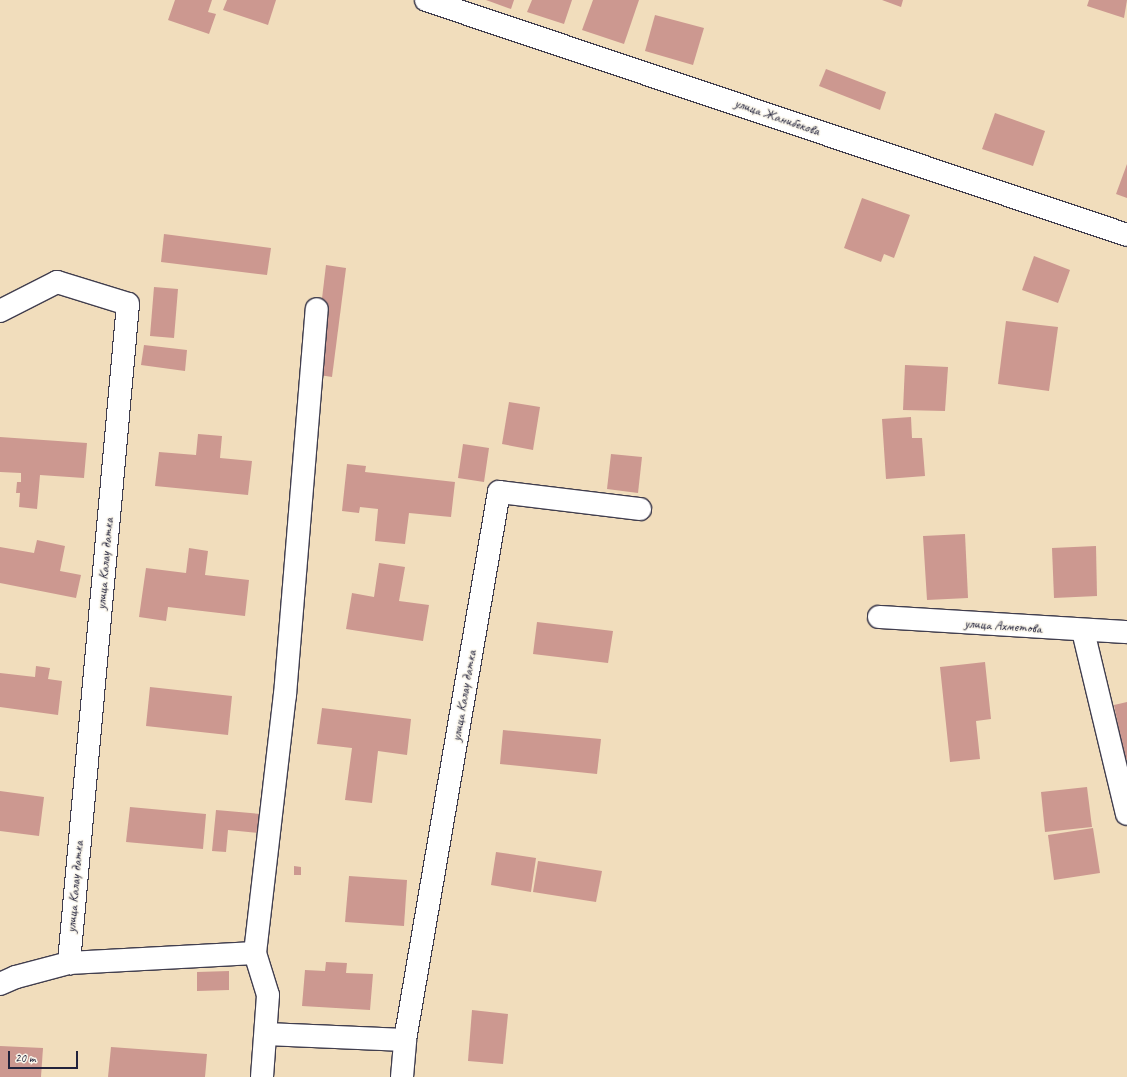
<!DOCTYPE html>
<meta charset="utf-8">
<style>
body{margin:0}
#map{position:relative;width:1127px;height:1077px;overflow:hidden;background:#f1ddbc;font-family:Caveat,sans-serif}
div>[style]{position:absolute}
.building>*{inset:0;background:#cc9890}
.roads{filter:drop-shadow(1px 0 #413e4e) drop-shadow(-1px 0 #413e4e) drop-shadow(0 1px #413e4e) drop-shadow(0 -1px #413e4e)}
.minor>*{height:22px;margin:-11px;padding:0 11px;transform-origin:11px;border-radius:11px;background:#fff}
span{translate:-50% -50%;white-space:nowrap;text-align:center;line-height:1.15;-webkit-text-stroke:3px #fbf7ec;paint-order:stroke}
.street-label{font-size:14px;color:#22223b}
.scale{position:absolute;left:8px;top:1051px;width:70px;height:18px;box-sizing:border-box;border:2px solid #22223b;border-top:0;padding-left:5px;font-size:12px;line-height:14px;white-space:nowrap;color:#22223b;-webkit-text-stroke:3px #fbf7ec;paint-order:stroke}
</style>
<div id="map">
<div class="building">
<div style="clip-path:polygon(175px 0,212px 0,208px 12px,216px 14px,209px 34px,168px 20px)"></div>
<div style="clip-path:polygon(227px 0,276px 0,268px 25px,223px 10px)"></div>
<div style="clip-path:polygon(486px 0,514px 0,511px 9px)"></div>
<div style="clip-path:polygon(532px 0,572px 0,564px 24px,527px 12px)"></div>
<div style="clip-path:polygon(593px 0,639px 0,624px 44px,582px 30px)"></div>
<div style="clip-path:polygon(882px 0,903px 0,901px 7px)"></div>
<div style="clip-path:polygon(1089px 0,1127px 0,1124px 18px,1087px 6px)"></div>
<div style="clip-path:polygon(655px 15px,704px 28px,693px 65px,645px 51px)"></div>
<div style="clip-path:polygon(826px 69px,886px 92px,880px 110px,819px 86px)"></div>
<div style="clip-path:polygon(995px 113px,1045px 131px,1033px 166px,982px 149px)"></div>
<div style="clip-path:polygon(1127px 164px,1127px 198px,1116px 194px)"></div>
<div style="clip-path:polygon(862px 198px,910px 215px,894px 258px,884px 254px,881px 262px,844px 248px)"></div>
<div style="clip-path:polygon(164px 234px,271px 248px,267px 275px,161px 262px)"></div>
<div style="clip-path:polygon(1034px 256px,1070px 270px,1058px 303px,1022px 290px)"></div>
<div style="clip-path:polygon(326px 265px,346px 268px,332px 377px,313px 374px)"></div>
<div style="clip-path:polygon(154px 287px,178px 289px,174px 338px,150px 336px)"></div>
<div style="clip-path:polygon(1006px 321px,1058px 327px,1049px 391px,998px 384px)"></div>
<div style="clip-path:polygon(144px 345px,187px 350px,185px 371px,141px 365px)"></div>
<div style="clip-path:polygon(905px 365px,948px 367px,945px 411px,903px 410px)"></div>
<div style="clip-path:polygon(509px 402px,540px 407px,533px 450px,502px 444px)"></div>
<div style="clip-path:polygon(911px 417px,912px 438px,922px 438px,925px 476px,886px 479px,882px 419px)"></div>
<div style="clip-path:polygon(198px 434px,222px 436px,220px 458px,252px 461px,248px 495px,155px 486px,159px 452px,196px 455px)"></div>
<div style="clip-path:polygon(0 437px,87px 443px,84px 478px,40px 475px,37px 509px,19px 507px,20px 493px,16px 493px,17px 482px,21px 482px,21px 473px,0 472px)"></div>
<div style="clip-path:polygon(463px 444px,489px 448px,484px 482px,458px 478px)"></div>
<div style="clip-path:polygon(611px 454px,642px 457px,638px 493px,607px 489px)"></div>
<div style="clip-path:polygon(347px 464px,366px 466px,365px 472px,455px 482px,451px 517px,409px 513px,405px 544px,375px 541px,378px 509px,360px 507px,359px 513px,342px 511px)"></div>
<div style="clip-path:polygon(965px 534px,968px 598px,927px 600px,923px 536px)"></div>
<div style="clip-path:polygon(37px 540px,65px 546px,60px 571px,81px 575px,76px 598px,0 583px,0 547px,34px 553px)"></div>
<div style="clip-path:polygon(1096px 546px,1097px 596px,1054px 598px,1052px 548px)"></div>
<div style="clip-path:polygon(189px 548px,208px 551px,205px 575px,249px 580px,245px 616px,168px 607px,166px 621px,139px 617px,146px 568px,186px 573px)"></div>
<div style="clip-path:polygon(379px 563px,405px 567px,399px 601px,429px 605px,423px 641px,346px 629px,352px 593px,374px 597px)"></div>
<div style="clip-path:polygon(537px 622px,613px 631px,608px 663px,533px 654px)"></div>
<div style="clip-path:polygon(985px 662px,991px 719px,976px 721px,980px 759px,950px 762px,940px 667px)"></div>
<div style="clip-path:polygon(36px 666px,50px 668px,48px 679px,62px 681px,58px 715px,0 707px,0 673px,35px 677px)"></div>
<div style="clip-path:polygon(150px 687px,232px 696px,228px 735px,146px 726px)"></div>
<div style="clip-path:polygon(1127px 702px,1127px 759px,1125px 759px,1114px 705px)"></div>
<div style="clip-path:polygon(322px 708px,411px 719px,407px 755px,378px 751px,372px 803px,345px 800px,352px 748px,317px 744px)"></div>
<div style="clip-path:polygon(503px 730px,601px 739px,597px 774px,500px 764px)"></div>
<div style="clip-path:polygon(1087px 787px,1092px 827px,1045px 832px,1041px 792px)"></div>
<div style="clip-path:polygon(0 791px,44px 797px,39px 836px,0 831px)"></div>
<div style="clip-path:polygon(130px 807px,206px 814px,203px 849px,126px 842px)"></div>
<div style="clip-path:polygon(216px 810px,261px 814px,259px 833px,228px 830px,226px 852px,212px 851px)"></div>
<div style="clip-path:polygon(1093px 828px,1100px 873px,1054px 880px,1048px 835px)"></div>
<div style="clip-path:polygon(496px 852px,536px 858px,531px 892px,491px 885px)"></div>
<div style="clip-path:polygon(538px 861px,602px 871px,596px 902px,533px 892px)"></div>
<div style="clip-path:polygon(294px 866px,301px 867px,301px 875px,294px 875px)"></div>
<div style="clip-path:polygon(349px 876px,407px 880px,404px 926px,345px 922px)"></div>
<div style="clip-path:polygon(326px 962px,347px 963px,346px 973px,373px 974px,370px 1010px,302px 1006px,305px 970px,325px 971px)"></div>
<div style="clip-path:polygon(229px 971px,229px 990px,197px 991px,197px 972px)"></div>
<div style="clip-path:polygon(472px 1010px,508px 1014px,503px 1064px,468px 1061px)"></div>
<div style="clip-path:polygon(0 1046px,43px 1048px,41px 1077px,0 1077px)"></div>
<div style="clip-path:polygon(111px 1047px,207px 1054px,205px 1077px,108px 1077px)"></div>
</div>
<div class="roads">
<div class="minor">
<div style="left:426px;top:0;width:739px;rotate:18.53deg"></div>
<div style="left:0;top:311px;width:64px;rotate:-27deg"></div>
<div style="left:57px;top:282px;width:74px;rotate:17.2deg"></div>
<div style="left:128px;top:304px;width:662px;rotate:95.12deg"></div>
<div style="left:879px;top:617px;width:248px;rotate:3.5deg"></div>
<div style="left:1083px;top:631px;width:188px;rotate:76.5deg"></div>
<div style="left:0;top:984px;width:17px;rotate:-24deg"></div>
<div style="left:16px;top:977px;width:55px;rotate:-14.8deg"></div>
<div style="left:69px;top:963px;width:186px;rotate:-3.1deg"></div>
<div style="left:266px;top:1034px;width:139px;rotate:2.5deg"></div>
<div style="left:262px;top:1077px;width:82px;rotate:-85.8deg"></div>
<div style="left:268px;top:995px;width:44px;rotate:-107.2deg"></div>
<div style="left:255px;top:953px;width:260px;rotate:-83.4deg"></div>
<div style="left:285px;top:695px;width:387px;rotate:-85.3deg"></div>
<div style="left:402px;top:1077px;width:37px;rotate:-85deg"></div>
<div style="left:405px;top:1040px;width:556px;rotate:-80.27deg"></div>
<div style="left:499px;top:492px;width:142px;rotate:6.9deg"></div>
</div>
</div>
<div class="street-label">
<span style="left:777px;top:117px;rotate:19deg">улица Жанибекова</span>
<span style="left:105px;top:564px;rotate:-85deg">улица Калау датка</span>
<span style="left:1003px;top:626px;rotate:4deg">улица Ахметова</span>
<span style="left:464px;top:696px;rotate:-80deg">улица Калау датка</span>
<span style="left:75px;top:887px;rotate:-85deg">улица Калау датка</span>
</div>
<div class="scale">20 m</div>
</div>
